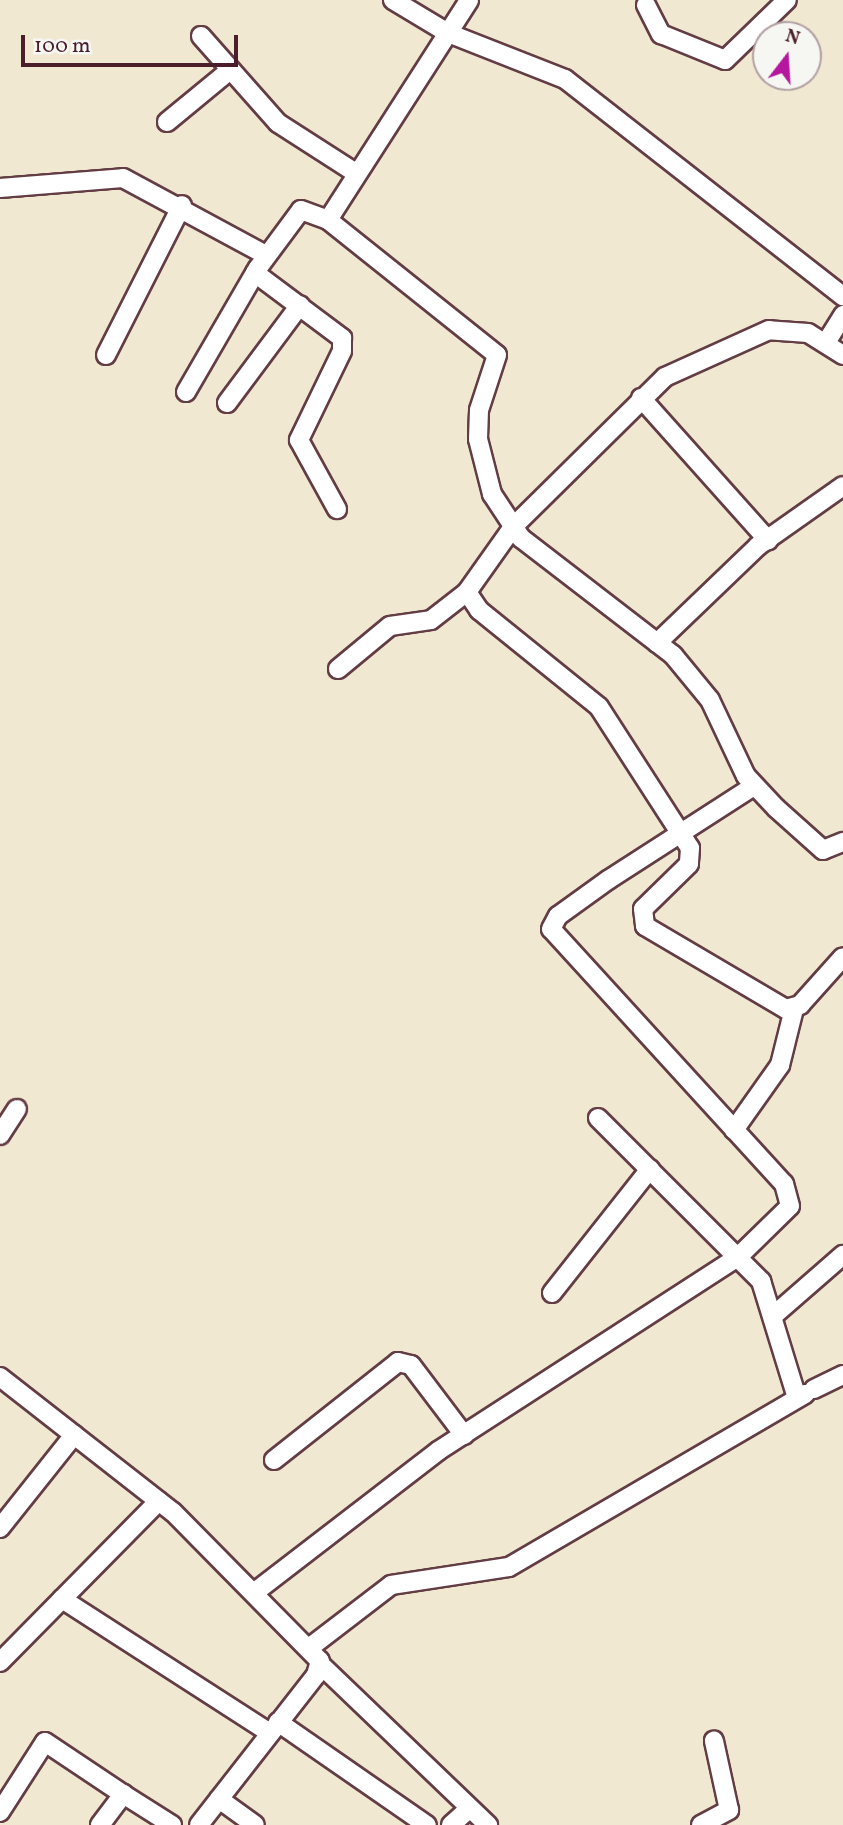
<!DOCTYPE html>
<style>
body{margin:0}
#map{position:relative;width:843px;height:1825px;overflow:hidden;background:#f1e8d2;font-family:Vollkorn,serif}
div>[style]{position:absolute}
.roads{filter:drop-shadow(2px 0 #633d44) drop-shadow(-2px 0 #633d44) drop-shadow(0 2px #633d44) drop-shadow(0 -2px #633d44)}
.minor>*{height:18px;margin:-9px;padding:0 9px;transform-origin:9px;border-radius:9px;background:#fff}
span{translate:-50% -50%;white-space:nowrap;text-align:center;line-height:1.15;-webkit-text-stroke:6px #f6f6f2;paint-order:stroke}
.north{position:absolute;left:752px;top:21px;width:70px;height:70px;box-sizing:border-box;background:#f6f6f2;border:2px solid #b1a0a2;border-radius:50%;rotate:17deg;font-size:19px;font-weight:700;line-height:28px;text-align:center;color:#4a1f2b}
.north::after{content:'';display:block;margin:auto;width:24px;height:32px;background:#b5179e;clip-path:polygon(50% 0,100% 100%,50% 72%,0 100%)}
.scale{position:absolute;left:21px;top:35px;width:217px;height:32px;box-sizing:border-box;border:4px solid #4a1f2b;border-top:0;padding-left:9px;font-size:21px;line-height:24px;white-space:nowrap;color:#4a1f2b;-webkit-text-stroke:5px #f6f6f2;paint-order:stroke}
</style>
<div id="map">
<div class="roads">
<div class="minor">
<div style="left:393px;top:0;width:64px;rotate:31deg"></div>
<div style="left:448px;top:33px;width:126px;rotate:21.5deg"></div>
<div style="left:565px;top:79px;width:353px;rotate:38deg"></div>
<div style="left:646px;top:5px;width:33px;rotate:63deg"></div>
<div style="left:661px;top:34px;width:69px;rotate:22.1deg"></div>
<div style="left:725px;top:60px;width:86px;rotate:-44.1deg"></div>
<div style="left:201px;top:36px;width:116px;rotate:48.5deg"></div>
<div style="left:278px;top:123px;width:93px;rotate:32.7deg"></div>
<div style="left:167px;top:122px;width:82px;rotate:-39.5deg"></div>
<div style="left:0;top:188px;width:123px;rotate:-4.6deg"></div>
<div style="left:123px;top:178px;width:162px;rotate:28.3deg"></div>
<div style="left:328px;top:220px;width:261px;rotate:-57.3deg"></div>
<div style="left:255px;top:273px;width:109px;rotate:36.8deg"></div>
<div style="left:342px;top:338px;width:13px;rotate:90deg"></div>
<div style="left:342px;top:351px;width:99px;rotate:115.8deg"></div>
<div style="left:299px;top:440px;width:79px;rotate:61.2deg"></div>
<div style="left:827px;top:341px;width:31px;rotate:-58deg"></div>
<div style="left:106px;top:355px;width:168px;rotate:-63.1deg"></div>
<div style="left:843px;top:355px;width:41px;rotate:-147.8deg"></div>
<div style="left:808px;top:333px;width:39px;rotate:-176deg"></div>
<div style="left:769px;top:330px;width:114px;rotate:155.7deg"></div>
<div style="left:665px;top:377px;width:214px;rotate:135.4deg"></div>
<div style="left:513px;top:527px;width:80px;rotate:125.3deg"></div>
<div style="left:467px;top:592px;width:22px;rotate:56deg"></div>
<div style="left:479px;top:610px;width:154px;rotate:38.9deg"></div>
<div style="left:599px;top:707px;width:168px;rotate:57.2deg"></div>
<div style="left:690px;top:848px;width:16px;rotate:94deg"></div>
<div style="left:689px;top:864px;width:64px;rotate:135.6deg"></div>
<div style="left:643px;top:909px;width:17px;rotate:83deg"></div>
<div style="left:645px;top:926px;width:164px;rotate:30.5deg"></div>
<div style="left:786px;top:1009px;width:15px;rotate:-16deg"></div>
<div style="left:800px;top:1005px;width:64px;rotate:-48.1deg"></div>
<div style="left:186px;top:392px;width:143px;rotate:-59.9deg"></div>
<div style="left:258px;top:268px;width:72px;rotate:-53.4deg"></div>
<div style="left:301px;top:210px;width:29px;rotate:20deg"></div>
<div style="left:328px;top:220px;width:216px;rotate:38.6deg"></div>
<div style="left:497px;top:355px;width:58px;rotate:108.1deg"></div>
<div style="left:479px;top:410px;width:29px;rotate:92deg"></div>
<div style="left:478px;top:439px;width:57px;rotate:75.7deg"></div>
<div style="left:492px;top:494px;width:53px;rotate:56.6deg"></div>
<div style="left:521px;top:538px;width:192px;rotate:37.6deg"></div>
<div style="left:673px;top:655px;width:58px;rotate:50.6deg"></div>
<div style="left:710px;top:700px;width:84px;rotate:64.7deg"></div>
<div style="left:746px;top:776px;width:44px;rotate:46.8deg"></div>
<div style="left:776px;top:808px;width:63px;rotate:41.8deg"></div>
<div style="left:823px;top:850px;width:22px;rotate:-22deg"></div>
<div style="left:641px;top:398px;width:191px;rotate:48.2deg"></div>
<div style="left:227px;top:403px;width:122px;rotate:-53.3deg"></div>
<div style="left:657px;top:643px;width:140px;rotate:-43.8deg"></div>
<div style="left:758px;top:546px;width:104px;rotate:-35.2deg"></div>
<div style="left:338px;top:669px;width:67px;rotate:-39.6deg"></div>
<div style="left:390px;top:626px;width:41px;rotate:-8.3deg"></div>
<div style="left:431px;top:620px;width:46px;rotate:-37.9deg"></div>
<div style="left:598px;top:1118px;width:231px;rotate:45deg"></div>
<div style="left:761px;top:1281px;width:122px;rotate:72.9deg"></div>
<div style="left:734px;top:1130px;width:80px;rotate:-54.7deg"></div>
<div style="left:780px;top:1065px;width:58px;rotate:-76deg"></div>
<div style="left:0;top:1135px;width:31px;rotate:-57deg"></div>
<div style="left:552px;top:1293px;width:158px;rotate:-51.7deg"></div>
<div style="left:773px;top:1316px;width:93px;rotate:-41.1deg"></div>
<div style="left:0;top:1377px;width:219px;rotate:38deg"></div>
<div style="left:173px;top:1512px;width:209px;rotate:45.4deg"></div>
<div style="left:320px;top:1661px;width:15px;rotate:106deg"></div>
<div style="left:316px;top:1675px;width:190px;rotate:128deg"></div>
<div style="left:814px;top:1389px;width:32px;rotate:-26deg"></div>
<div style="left:274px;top:1460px;width:158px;rotate:-38.3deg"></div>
<div style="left:398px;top:1362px;width:13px;rotate:13deg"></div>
<div style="left:411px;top:1365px;width:88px;rotate:52.9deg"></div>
<div style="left:0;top:1528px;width:119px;rotate:-51.5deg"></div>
<div style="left:255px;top:1592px;width:231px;rotate:-37.6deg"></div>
<div style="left:438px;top:1451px;width:359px;rotate:-32.9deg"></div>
<div style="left:739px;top:1256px;width:71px;rotate:-44.4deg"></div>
<div style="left:790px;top:1206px;width:23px;rotate:-105deg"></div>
<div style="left:784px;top:1184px;width:345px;rotate:-132.4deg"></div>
<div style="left:551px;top:929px;width:15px;rotate:-62deg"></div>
<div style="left:558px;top:916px;width:62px;rotate:-35.8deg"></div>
<div style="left:608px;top:880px;width:174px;rotate:-32.8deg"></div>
<div style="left:62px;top:1599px;width:247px;rotate:32.8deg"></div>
<div style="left:309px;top:1648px;width:103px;rotate:-37.5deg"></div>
<div style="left:391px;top:1585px;width:119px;rotate:-8.7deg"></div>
<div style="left:509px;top:1567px;width:343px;rotate:-30.3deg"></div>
<div style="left:0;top:1662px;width:226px;rotate:-45.4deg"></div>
<div style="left:320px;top:1664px;width:233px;rotate:43.8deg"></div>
<div style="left:278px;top:1722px;width:181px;rotate:34.7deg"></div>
<div style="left:219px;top:1799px;width:44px;rotate:35.8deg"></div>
<div style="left:0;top:1812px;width:83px;rotate:-57.3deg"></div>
<div style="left:45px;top:1742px;width:94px;rotate:33.7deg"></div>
<div style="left:100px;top:1825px;width:39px;rotate:-53deg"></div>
<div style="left:123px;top:1794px;width:58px;rotate:32.3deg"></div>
<div style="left:451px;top:1825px;width:24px;rotate:-42deg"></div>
<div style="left:701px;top:1825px;width:32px;rotate:-28deg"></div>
<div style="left:729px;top:1810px;width:71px;rotate:-102.3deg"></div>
</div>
</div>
<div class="north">N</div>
<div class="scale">100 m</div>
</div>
